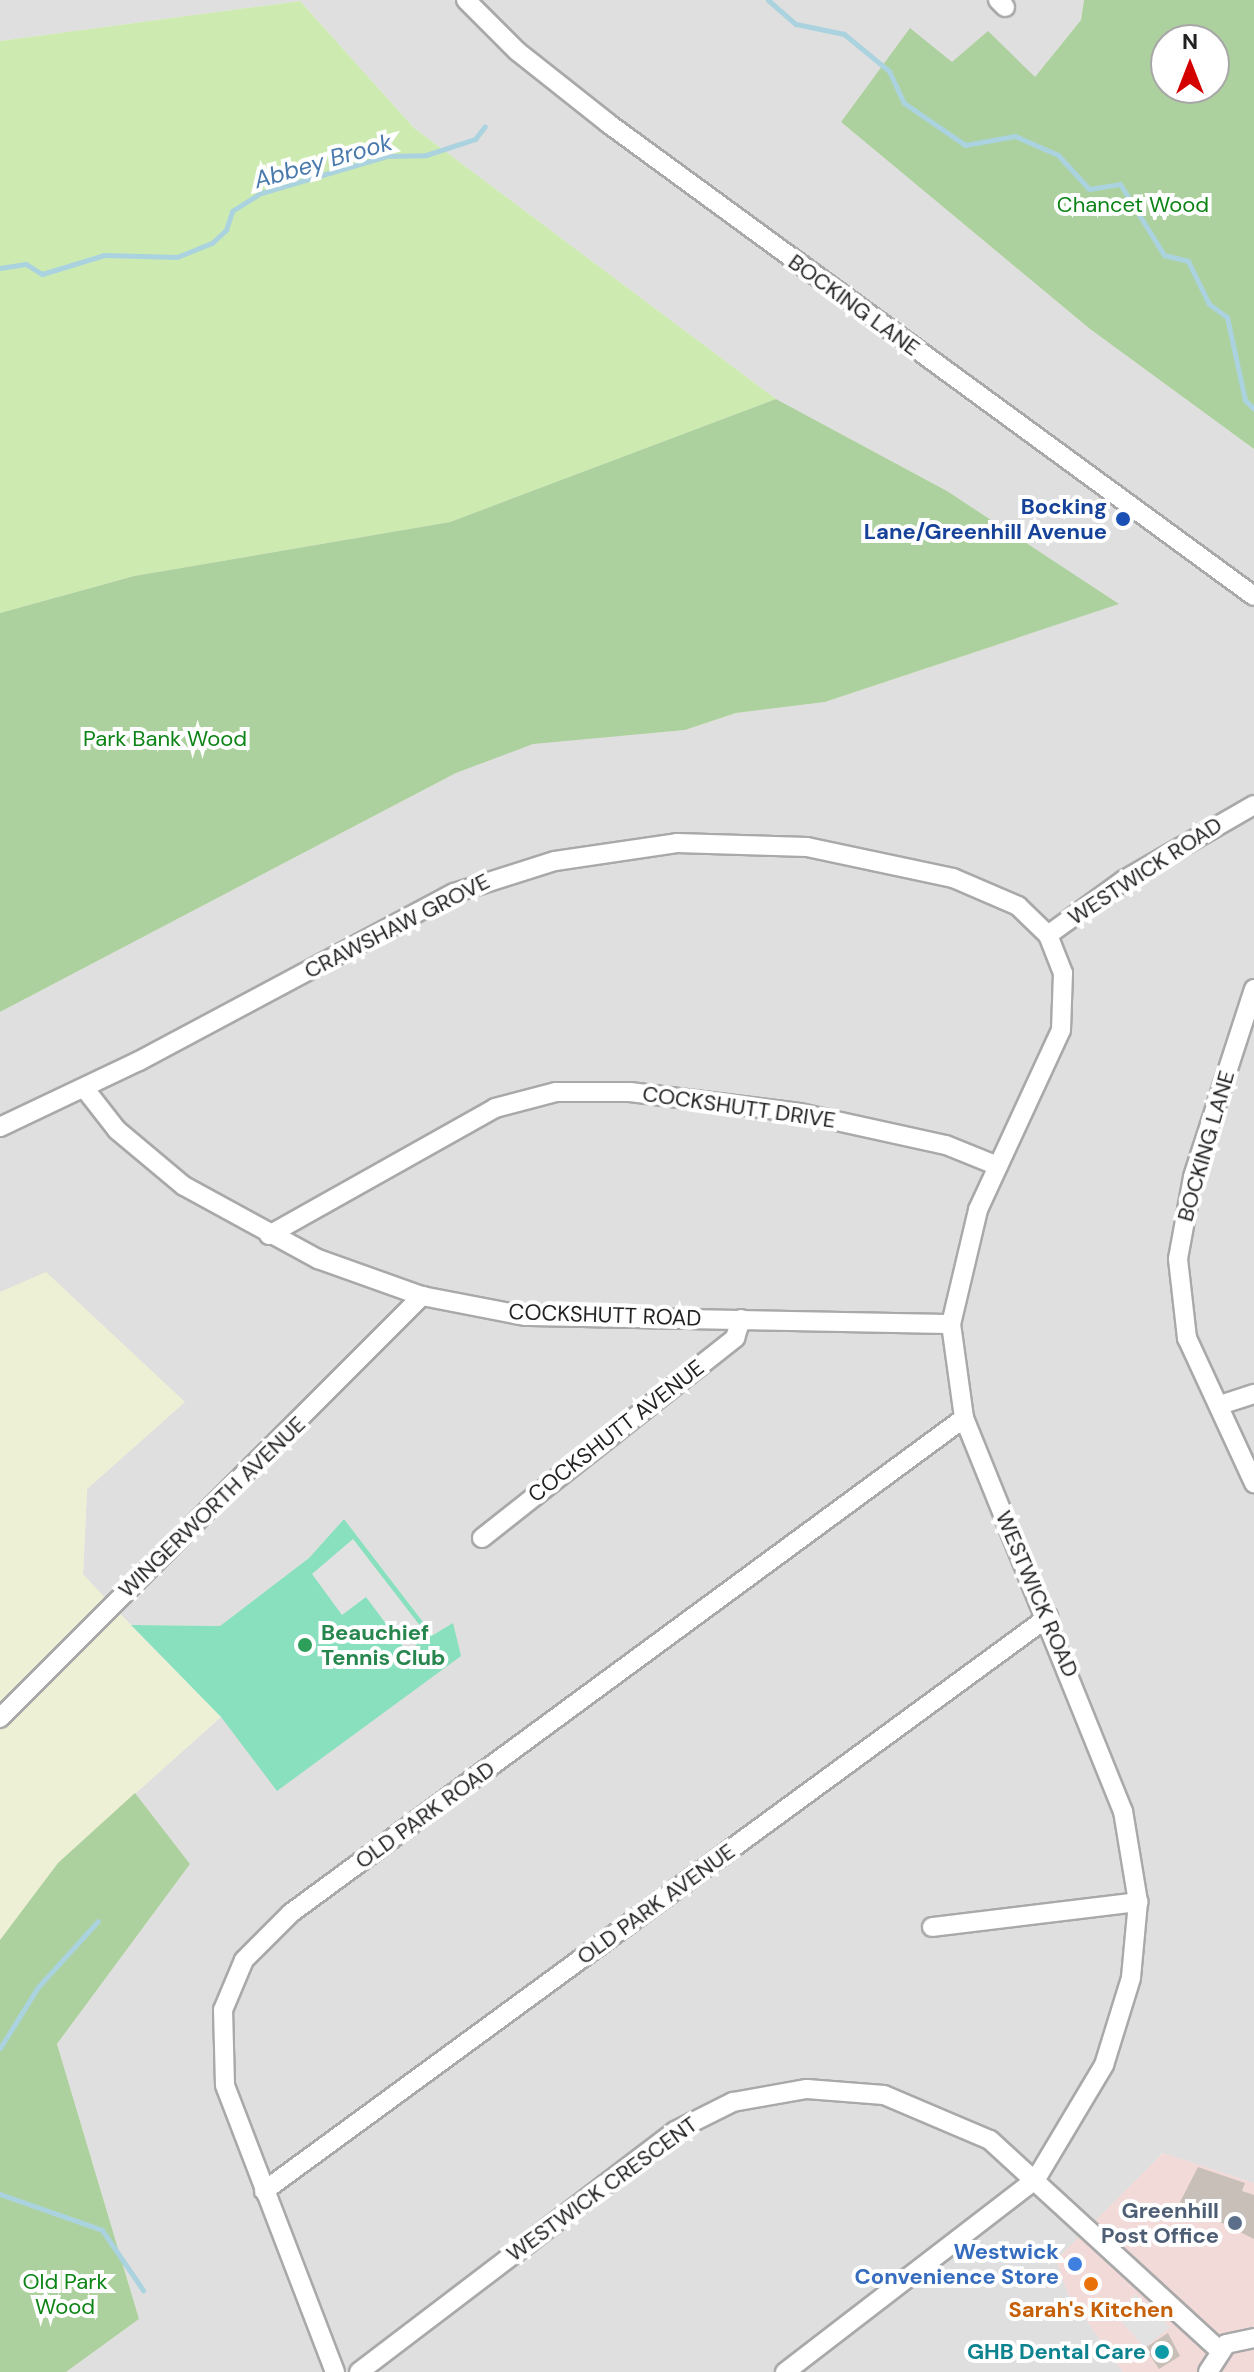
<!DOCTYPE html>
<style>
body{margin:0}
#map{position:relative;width:1254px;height:2372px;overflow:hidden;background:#f2efe9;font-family:"DM Sans",sans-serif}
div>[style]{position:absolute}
.residential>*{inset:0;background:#e0dfdf}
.commercial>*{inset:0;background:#f2dad9}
.farmland>*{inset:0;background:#eef0d5}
.grass>*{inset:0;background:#cdebb0}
.forest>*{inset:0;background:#add19e}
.pitch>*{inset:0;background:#88e0be}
.parking>*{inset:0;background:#e2e2e2}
.stream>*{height:5px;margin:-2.5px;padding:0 2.5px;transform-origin:2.5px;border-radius:2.5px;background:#aad3df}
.building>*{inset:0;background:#c7bfb8}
.roads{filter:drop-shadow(2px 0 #a9a9a9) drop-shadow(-2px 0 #a9a9a9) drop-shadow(0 2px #a9a9a9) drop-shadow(0 -2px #a9a9a9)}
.minor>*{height:18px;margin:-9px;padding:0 9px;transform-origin:9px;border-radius:9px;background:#fff}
.dots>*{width:22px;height:22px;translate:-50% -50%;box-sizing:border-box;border:4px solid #fff;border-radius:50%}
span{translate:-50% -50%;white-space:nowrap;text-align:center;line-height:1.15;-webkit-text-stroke:8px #fff;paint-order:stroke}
.park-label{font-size:22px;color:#0c8416}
.street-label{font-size:22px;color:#222}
.transit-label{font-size:22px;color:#164399;font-weight:700}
.right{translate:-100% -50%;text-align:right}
.leisure-label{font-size:22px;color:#27864d;font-weight:700}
.left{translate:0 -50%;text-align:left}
.service-label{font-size:22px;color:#4e5e75;font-weight:700}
.shop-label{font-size:22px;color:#366cbe;font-weight:700}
.food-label{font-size:22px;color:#c56008;font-weight:700}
.culture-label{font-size:22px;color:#0d838f;font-weight:700}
.water-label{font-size:24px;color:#4a7aab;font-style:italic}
.north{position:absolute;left:1150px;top:24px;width:80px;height:80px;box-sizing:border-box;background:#fff;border:2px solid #a7a7a7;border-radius:50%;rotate:0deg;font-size:22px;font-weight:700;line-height:32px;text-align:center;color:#222}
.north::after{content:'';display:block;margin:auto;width:28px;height:36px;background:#d40000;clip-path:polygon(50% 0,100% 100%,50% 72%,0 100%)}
</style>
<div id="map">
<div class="residential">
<div style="clip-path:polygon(0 0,1084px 0,1081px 20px,1035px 78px,988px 32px,952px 63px,841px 122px,1090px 329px,1254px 449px,1254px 2183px,1162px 2153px,1068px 2294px,1123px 2372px,66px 2372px,139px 2319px,57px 2044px,190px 1864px,135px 1793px,221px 1717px,278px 1790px,453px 1624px,433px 1635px,344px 1519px,309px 1558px,220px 1626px,131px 1625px,83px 1575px,87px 1489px,184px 1402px,0 1292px,0 1012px,456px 773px,534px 743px,685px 730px,736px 713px,825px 702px,1118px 604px,947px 491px,776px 399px,414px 128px,300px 1px,0 41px)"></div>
</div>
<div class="commercial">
<div style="clip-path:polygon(1163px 2153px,1254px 2183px,1254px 2372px,1123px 2372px,1068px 2294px,1056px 2260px)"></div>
</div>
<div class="farmland">
<div style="clip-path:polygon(46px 1272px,185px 1402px,87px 1489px,83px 1574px,105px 1598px,0 1708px,0 1292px)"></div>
<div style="clip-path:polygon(114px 1608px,221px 1717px,58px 1863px,0 1940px,0 1729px)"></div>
</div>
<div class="grass">
<div style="clip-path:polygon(300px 1px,414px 128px,776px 399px,450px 522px,134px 576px,0 613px,0 41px)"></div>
</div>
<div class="forest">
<div style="clip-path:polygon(evenodd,1084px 0,1254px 0,1254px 449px,1090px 329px,841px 122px,910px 28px,952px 62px,988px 31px,1035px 77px,1081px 20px,1084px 0,1214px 40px,1214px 88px,1166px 88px,1166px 40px,1214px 40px)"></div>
<div style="clip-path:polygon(776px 399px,947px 491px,1119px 604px,825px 702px,736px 713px,685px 730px,533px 744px,456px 773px,0 1012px,0 613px,134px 576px,450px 522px)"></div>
<div style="clip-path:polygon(135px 1793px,190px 1864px,57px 2044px,139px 2319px,66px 2372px,0 2372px,0 1940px,58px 1863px)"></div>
</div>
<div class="pitch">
<div style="clip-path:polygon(344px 1519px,433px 1635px,453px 1623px,461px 1656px,277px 1791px,221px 1717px,131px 1625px,220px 1626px,309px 1558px)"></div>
</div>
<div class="parking">
<div style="clip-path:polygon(353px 1539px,428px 1636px,407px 1652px,366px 1597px,342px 1615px,312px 1574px)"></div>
<div style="clip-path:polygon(1135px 2294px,1170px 2327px,1145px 2348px,1118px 2318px)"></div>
</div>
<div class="stream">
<div style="left:768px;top:0;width:37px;rotate:41deg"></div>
<div style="left:796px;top:24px;width:49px;rotate:11.8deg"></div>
<div style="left:844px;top:34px;width:58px;rotate:39.4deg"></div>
<div style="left:889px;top:71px;width:35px;rotate:65deg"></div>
<div style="left:904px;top:103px;width:74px;rotate:34.5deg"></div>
<div style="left:965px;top:145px;width:51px;rotate:-10.2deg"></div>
<div style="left:1015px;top:136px;width:47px;rotate:23.8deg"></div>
<div style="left:1058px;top:155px;width:46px;rotate:47.6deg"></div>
<div style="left:1089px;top:189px;width:31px;rotate:-9deg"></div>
<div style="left:1120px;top:184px;width:84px;rotate:58.2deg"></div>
<div style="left:1164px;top:255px;width:25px;rotate:14deg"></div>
<div style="left:1188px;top:261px;width:48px;rotate:64deg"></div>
<div style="left:1209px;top:304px;width:22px;rotate:36deg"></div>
<div style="left:1227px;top:317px;width:85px;rotate:77.8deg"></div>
<div style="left:1245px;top:400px;width:13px;rotate:45deg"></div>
<div style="left:0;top:268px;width:26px;rotate:-9deg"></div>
<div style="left:26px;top:264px;width:19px;rotate:32deg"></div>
<div style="left:42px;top:274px;width:65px;rotate:-17deg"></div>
<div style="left:104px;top:255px;width:73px;rotate:1.6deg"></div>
<div style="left:177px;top:257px;width:38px;rotate:-22deg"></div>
<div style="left:212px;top:243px;width:19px;rotate:-43deg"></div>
<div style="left:226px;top:230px;width:20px;rotate:-72deg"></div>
<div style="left:232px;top:211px;width:34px;rotate:-32deg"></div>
<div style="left:261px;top:193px;width:131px;rotate:-16.4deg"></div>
<div style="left:387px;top:156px;width:39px;rotate:-1deg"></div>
<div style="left:426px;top:155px;width:52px;rotate:-18.1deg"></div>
<div style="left:475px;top:139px;width:16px;rotate:-52deg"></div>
<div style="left:0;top:2048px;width:72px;rotate:-58.1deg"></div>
<div style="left:38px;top:1987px;width:89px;rotate:-47.7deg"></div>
<div style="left:0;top:2194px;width:108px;rotate:19.4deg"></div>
<div style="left:102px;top:2230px;width:73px;rotate:55.7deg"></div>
</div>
<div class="building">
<div style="clip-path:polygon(1198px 2167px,1245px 2183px,1242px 2191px,1254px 2195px,1254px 2239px,1180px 2202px)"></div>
<div style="clip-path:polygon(1168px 2333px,1180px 2356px,1159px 2369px,1145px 2348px)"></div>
</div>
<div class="roads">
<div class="minor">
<div style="left:466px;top:0;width:72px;rotate:45deg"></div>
<div style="left:517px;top:51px;width:117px;rotate:38.4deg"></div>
<div style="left:609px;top:124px;width:799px;rotate:36.2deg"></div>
<div style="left:998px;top:0;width:10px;rotate:45deg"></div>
<div style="left:1048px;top:935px;width:94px;rotate:-35.9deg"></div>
<div style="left:1124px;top:880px;width:150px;rotate:-30deg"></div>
<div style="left:1254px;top:989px;width:198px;rotate:108deg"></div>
<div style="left:1193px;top:1177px;width:83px;rotate:100.4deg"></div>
<div style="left:1178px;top:1259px;width:80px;rotate:83.5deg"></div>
<div style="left:1187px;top:1338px;width:160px;rotate:65.2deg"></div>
<div style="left:85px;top:1089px;width:52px;rotate:52deg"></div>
<div style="left:117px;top:1130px;width:87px;rotate:39.9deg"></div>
<div style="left:184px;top:1186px;width:153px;rotate:28.6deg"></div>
<div style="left:318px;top:1259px;width:110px;rotate:19.6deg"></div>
<div style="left:422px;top:1296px;width:106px;rotate:10.9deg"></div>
<div style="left:526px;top:1316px;width:425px;rotate:1.1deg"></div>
<div style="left:0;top:1127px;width:154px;rotate:-25.4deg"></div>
<div style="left:139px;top:1061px;width:357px;rotate:-28.1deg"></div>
<div style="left:454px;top:893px;width:106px;rotate:-17.6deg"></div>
<div style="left:555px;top:861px;width:123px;rotate:-8.4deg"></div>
<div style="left:677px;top:843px;width:130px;rotate:1.8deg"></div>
<div style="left:807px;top:847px;width:149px;rotate:12deg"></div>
<div style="left:953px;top:878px;width:71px;rotate:23.3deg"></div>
<div style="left:1018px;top:906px;width:42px;rotate:44deg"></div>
<div style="left:1048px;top:935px;width:41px;rotate:68.5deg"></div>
<div style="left:1063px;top:973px;width:57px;rotate:92deg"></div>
<div style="left:1061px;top:1030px;width:198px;rotate:114.8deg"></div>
<div style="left:978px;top:1210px;width:117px;rotate:103.3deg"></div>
<div style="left:951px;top:1324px;width:95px;rotate:82.1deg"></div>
<div style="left:964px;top:1418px;width:424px;rotate:68deg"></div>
<div style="left:1123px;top:1811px;width:92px;rotate:80.6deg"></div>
<div style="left:1138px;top:1902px;width:76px;rotate:95.3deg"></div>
<div style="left:1131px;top:1978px;width:91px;rotate:107.2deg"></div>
<div style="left:1104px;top:2065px;width:133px;rotate:120.8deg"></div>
<div style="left:1036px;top:2179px;width:317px;rotate:142.4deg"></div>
<div style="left:269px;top:1235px;width:259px;rotate:-29.3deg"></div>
<div style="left:495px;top:1108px;width:63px;rotate:-14.7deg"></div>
<div style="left:556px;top:1092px;width:74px"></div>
<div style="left:630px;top:1092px;width:171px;rotate:7deg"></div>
<div style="left:800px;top:1113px;width:149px;rotate:12.4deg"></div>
<div style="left:946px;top:1145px;width:56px;rotate:22deg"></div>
<div style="left:1220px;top:1405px;width:36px;rotate:-18deg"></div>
<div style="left:482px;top:1538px;width:323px;rotate:-38.3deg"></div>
<div style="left:735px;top:1338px;width:20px;rotate:-72deg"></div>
<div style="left:0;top:1718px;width:597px;rotate:-45deg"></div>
<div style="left:932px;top:1927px;width:208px;rotate:-6.9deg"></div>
<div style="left:264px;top:2191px;width:972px;rotate:-36.21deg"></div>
<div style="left:335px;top:2372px;width:307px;rotate:-111deg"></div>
<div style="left:225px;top:2085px;width:75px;rotate:-91.5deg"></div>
<div style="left:223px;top:2010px;width:54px;rotate:-67.2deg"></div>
<div style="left:244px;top:1960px;width:66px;rotate:-45deg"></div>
<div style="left:291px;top:1913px;width:835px;rotate:-36.33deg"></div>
<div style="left:359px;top:2372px;width:397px;rotate:-37.3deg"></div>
<div style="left:675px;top:2131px;width:65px;rotate:-26.6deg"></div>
<div style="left:733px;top:2102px;width:75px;rotate:-10deg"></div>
<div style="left:807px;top:2089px;width:77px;rotate:4.5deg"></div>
<div style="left:884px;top:2095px;width:115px;rotate:23deg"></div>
<div style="left:990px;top:2140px;width:311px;rotate:42.5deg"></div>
<div style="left:1208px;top:2372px;width:33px;rotate:-57deg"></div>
<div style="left:1226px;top:2344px;width:29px;rotate:-12deg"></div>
</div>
</div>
<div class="dots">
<div style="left:1123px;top:519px;background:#1a4fb4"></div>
<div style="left:305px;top:1645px;background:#2e9e5b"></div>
<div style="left:1235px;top:2223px;background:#5c6f8a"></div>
<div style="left:1075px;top:2264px;background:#3f7fe0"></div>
<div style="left:1091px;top:2284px;background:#e8710a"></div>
<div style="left:1162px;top:2352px;background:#0f9aa8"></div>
</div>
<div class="park-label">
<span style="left:1133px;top:205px">Chancet Wood</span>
<span style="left:165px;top:739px">Park Bank Wood</span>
<span style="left:65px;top:2294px">Old Park<br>Wood</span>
</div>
<div class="street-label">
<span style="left:854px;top:305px;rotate:36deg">BOCKING LANE</span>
<span style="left:1145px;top:871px;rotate:-33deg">WESTWICK ROAD</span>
<span style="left:397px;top:926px;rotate:-27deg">CRAWSHAW GROVE</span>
<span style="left:739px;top:1107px;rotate:8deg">COCKSHUTT DRIVE</span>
<span style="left:1206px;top:1146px;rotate:-74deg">BOCKING LANE</span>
<span style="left:605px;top:1315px;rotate:2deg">COCKSHUTT ROAD</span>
<span style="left:616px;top:1431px;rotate:-38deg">COCKSHUTT AVENUE</span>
<span style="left:212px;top:1507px;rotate:-44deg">WINGERWORTH AVENUE</span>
<span style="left:1037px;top:1594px;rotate:67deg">WESTWICK ROAD</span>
<span style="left:425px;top:1815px;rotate:-36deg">OLD PARK ROAD</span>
<span style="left:656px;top:1904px;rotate:-36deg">OLD PARK AVENUE</span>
<span style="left:602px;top:2189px;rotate:-36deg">WESTWICK CRESCENT</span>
</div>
<div class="transit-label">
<span class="right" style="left:1107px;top:519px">Bocking<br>Lane/Greenhill Avenue</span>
</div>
<div class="leisure-label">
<span class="left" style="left:321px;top:1645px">Beauchief<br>Tennis Club</span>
</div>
<div class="service-label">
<span class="right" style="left:1219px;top:2223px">Greenhill<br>Post Office</span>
</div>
<div class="shop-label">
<span class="right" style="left:1059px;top:2264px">Westwick<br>Convenience Store</span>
</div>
<div class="food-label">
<span style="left:1091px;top:2310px">Sarah's Kitchen</span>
</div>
<div class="culture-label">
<span class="right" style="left:1146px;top:2352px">GHB Dental Care</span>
</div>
<div class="water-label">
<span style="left:323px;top:161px;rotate:-16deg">Abbey Brook</span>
</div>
<div class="north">N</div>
</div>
